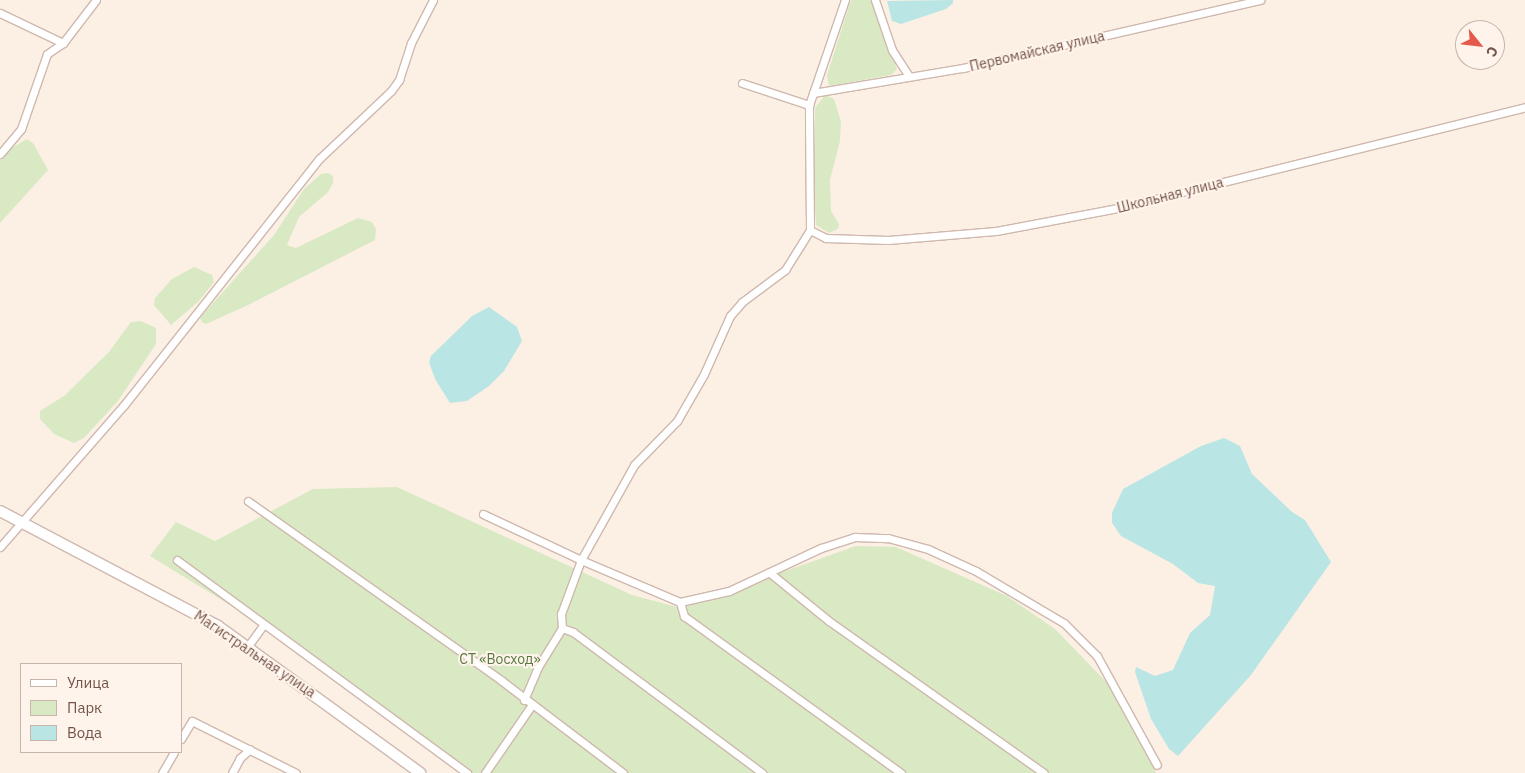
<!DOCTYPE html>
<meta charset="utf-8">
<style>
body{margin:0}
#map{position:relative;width:1525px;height:773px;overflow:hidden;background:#fcf0e5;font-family:"IBM Plex Sans",sans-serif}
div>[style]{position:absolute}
.green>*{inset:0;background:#d8e9c3}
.water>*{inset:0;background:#b9e5e5}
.roads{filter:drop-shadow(1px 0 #cfb8ae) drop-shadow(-1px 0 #cfb8ae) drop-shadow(0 1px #cfb8ae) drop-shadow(0 -1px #cfb8ae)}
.minor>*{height:7px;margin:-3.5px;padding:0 3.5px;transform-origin:3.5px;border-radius:3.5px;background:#fff}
.secondary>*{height:10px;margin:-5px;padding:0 5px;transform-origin:5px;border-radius:5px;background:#fff}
span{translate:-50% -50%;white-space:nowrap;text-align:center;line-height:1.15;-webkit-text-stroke:4px #fff4eb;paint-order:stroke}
.street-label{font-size:14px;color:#74544a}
.park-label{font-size:14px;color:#5a7a42}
.legend{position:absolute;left:20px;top:663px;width:162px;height:90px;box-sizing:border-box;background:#fff4eb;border:1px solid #c7b4ab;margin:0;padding:6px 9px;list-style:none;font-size:15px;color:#74544a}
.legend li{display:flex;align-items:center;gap:10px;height:25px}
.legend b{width:25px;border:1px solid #c7b4ab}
.north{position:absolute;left:1455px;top:20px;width:50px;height:50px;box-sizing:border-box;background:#fff4eb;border:1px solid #c7b4ab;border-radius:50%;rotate:119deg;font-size:14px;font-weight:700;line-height:20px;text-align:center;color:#74544a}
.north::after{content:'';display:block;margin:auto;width:18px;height:22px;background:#e4594c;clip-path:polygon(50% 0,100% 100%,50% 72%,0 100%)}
</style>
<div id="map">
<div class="green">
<div style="clip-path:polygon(851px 0,873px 0,897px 69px,891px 75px,829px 86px,827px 75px)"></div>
<div style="clip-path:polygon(825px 95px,834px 99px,841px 122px,840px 141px,830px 180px,831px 211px,839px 224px,838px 229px,829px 233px,816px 225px,814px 193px,815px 108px)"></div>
<div style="clip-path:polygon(27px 139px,33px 143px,48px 170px,0 223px,0 161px,10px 149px)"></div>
<div style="clip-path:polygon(328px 173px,333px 176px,333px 183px,328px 192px,299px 217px,287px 245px,296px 248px,358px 218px,372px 222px,376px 229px,375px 240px,246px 306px,206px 324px,202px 322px,200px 318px,205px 312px,274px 235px,304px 189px,321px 174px)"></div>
<div style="clip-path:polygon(194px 267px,212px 275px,214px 282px,198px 302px,171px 325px,154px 305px,155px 298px,172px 279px)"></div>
<div style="clip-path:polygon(141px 321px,156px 328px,156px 344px,118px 401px,84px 438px,74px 443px,54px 434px,40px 419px,40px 411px,64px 396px,109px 352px,131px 322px)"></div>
<div style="clip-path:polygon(397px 487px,632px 595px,681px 608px,856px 546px,896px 547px,1007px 596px,1055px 629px,1115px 691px,1156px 773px,463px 773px,256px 621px,150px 556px,176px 522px,215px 541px,313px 489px)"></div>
</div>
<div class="water">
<div style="clip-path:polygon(953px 0,953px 3px,946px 9px,901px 24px,892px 21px,887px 1px)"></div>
<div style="clip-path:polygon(489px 307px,517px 327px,522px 341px,504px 371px,489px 386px,467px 401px,450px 403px,435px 379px,429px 362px,431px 356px,472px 316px)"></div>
<div style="clip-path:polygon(1224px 438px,1240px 446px,1252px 474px,1292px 512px,1305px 520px,1331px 562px,1251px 675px,1178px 756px,1169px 749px,1151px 719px,1135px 672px,1136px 667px,1155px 676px,1173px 670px,1190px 633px,1210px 615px,1215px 586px,1198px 583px,1173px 564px,1121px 536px,1112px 523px,1112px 513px,1123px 489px,1201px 446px)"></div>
</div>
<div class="roads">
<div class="minor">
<div style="left:875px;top:0;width:53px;rotate:71.2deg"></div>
<div style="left:892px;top:50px;width:30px;rotate:57deg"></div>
<div style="left:0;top:13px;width:70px;rotate:25.5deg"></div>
<div style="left:742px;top:83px;width:71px;rotate:18.2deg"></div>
<div style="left:813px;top:93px;width:152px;rotate:-9.5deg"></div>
<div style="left:963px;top:68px;width:305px;rotate:-12.9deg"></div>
<div style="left:0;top:154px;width:33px;rotate:-50deg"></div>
<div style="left:21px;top:129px;width:79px;rotate:-70.9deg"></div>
<div style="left:47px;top:54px;width:19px;rotate:-35deg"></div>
<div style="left:63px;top:43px;width:54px;rotate:-52.5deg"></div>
<div style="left:810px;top:230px;width:18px;rotate:27deg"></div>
<div style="left:826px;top:238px;width:62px;rotate:1.8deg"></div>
<div style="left:888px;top:240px;width:108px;rotate:-4.8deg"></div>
<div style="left:996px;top:231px;width:124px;rotate:-10.7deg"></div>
<div style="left:1118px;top:208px;width:419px;rotate:-13.9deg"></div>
<div style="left:248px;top:501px;width:311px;rotate:35.3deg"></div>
<div style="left:502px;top:681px;width:152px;rotate:37.2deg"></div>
<div style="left:483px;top:514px;width:108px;rotate:25.1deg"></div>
<div style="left:581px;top:560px;width:108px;rotate:23deg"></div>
<div style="left:680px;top:602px;width:50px;rotate:-12.7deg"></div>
<div style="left:729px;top:591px;width:102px;rotate:-25.1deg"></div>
<div style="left:821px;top:548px;width:36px;rotate:-18deg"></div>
<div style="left:855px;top:537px;width:33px;rotate:2deg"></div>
<div style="left:888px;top:538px;width:41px;rotate:15.4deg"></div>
<div style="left:928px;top:549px;width:53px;rotate:24.6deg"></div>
<div style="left:976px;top:571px;width:102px;rotate:30.6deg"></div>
<div style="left:1064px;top:623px;width:47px;rotate:45deg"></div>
<div style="left:1097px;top:656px;width:124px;rotate:61.2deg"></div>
<div style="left:0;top:547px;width:189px;rotate:-48.9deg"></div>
<div style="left:124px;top:405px;width:314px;rotate:-51.6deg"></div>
<div style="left:319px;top:159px;width:99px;rotate:-43.4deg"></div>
<div style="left:391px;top:91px;width:14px;rotate:-54deg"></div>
<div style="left:399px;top:80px;width:39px;rotate:-72deg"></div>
<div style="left:411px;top:43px;width:48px;rotate:-62.9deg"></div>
<div style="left:177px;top:560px;width:360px;rotate:36.3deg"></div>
<div style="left:770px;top:573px;width:76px;rotate:39.1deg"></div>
<div style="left:829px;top:621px;width:263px;rotate:35.3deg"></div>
<div style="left:680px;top:602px;width:15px;rotate:74deg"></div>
<div style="left:684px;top:616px;width:268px;rotate:35.9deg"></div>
<div style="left:562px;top:628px;width:12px;rotate:20deg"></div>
<div style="left:573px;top:632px;width:236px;rotate:36.7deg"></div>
<div style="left:248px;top:646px;width:26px;rotate:-54deg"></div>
<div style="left:524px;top:700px;width:36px;rotate:-67deg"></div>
<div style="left:538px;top:667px;width:46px;rotate:-58.4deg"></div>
<div style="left:562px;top:628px;width:14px;rotate:-94deg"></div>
<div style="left:561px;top:614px;width:58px;rotate:-69.7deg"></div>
<div style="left:581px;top:560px;width:109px;rotate:-60.8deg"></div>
<div style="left:634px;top:465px;width:62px;rotate:-45.7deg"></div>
<div style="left:677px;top:421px;width:54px;rotate:-60.1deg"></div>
<div style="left:704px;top:374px;width:64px;rotate:-65.9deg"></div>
<div style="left:730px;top:316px;width:18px;rotate:-49deg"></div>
<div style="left:742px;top:302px;width:54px;rotate:-36.7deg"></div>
<div style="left:785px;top:270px;width:47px;rotate:-58deg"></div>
<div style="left:810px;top:230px;width:125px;rotate:-90.5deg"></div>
<div style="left:809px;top:105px;width:111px;rotate:-71.1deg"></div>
<div style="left:181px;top:739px;width:21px;rotate:-59deg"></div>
<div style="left:192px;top:721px;width:116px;rotate:26.6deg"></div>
<div style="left:162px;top:773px;width:24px;rotate:-60deg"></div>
<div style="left:232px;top:773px;width:17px;rotate:-62deg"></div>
<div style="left:240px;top:758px;width:13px;rotate:-42deg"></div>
<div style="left:485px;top:773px;width:81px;rotate:-55.5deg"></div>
</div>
<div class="secondary">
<div style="left:0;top:511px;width:246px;rotate:27.8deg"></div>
<div style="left:218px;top:626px;width:250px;rotate:36deg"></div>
</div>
</div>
<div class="street-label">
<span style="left:1037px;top:51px;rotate:-13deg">Первомайская улица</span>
<span style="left:1170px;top:195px;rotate:-14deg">Школьная улица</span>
<span style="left:255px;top:654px;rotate:34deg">Магистральная улица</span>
</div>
<div class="park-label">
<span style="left:500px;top:659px">СТ «Восход»</span>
</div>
<ul class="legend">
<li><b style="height:6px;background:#fff"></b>Улица</li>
<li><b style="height:14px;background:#d8e9c3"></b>Парк</li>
<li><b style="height:14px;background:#b9e5e5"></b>Вода</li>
</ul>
<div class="north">С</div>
</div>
